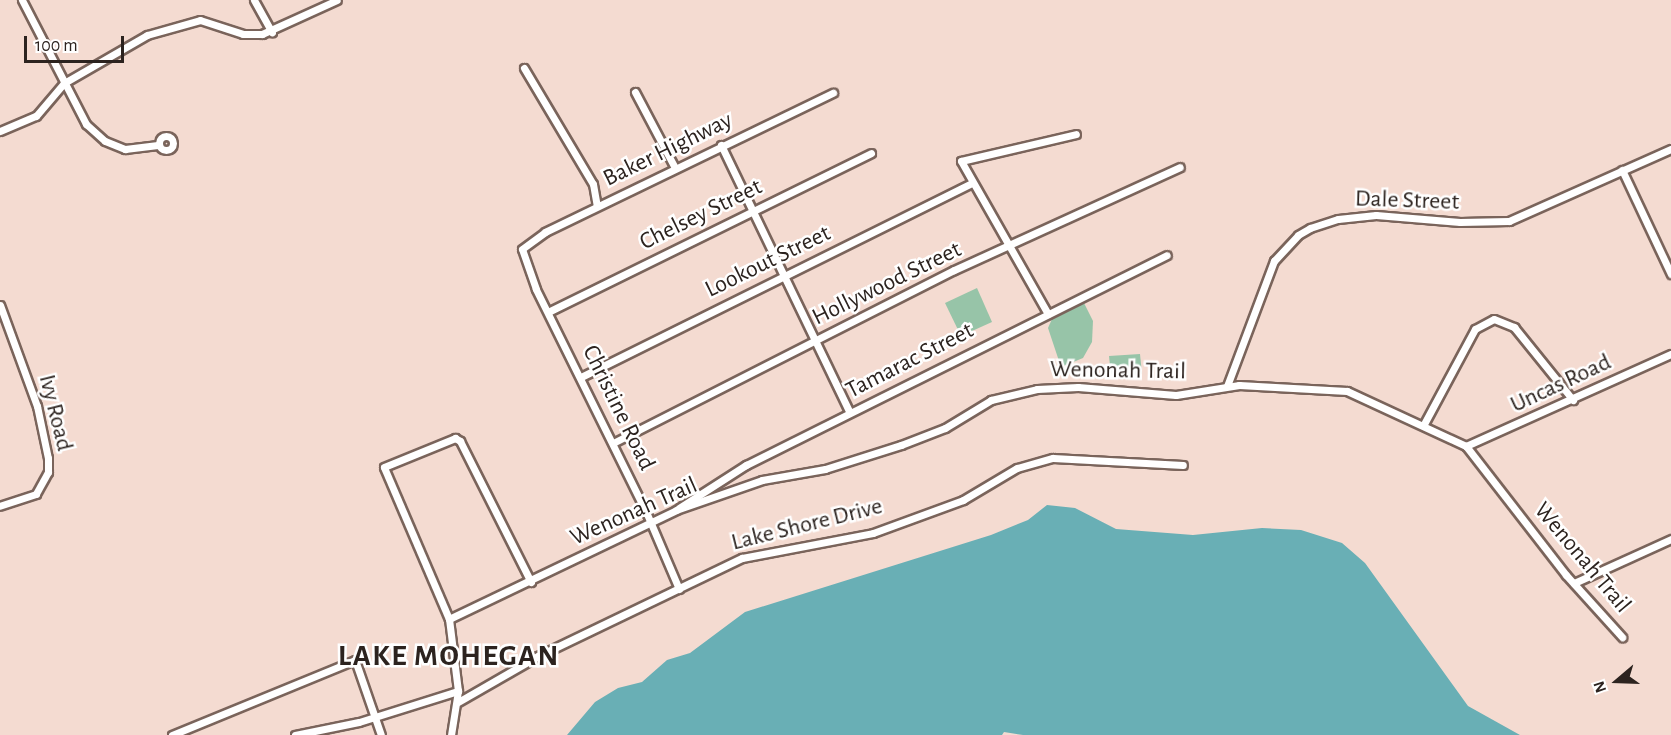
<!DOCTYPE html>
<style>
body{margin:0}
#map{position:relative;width:1671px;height:735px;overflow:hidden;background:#f4dbd1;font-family:"Alegreya Sans",sans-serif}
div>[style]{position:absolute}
.green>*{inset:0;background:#97c4a8}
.water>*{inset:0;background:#69afb5}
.roads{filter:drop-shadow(2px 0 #7a645b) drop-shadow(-2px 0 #7a645b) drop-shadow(0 2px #7a645b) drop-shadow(0 -2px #7a645b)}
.street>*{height:7px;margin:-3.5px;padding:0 3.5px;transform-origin:3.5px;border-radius:3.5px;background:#fff}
.street>.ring{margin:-3.5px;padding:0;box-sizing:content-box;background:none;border:7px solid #fff;border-radius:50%}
span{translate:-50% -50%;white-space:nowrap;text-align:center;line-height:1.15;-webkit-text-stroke:5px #fff;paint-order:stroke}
.street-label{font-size:24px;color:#2c231f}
.district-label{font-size:30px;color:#2c231f;font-weight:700;letter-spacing:1.5px}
.north{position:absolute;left:1587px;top:651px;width:60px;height:60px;-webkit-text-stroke:4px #fff;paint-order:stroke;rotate:251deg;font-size:16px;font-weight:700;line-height:24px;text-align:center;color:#2c231f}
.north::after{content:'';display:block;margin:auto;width:21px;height:27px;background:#2c231f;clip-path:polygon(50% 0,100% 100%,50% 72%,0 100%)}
.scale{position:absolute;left:24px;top:36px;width:100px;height:27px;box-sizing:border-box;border:3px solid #2c231f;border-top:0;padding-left:8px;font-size:18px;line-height:21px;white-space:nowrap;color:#2c231f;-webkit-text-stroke:4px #fff;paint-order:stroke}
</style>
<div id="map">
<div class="green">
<div style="clip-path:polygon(977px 288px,992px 322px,961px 336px,945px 303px)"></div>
<div style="clip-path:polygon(1084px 303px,1093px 321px,1092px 342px,1083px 358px,1061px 367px,1048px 328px,1052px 319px)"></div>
<div style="clip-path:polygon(1140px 354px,1142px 374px,1111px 376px,1109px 356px)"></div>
</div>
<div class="water">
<div style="clip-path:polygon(1047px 505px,1075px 508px,1116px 529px,1193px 535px,1262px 528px,1301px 530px,1342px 543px,1365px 563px,1468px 706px,1520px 735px,1023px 735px,1004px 732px,1002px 735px,567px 735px,595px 702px,618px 688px,642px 682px,667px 660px,690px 653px,745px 612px,991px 535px,1028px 520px)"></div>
</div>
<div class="roads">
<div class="street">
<div style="left:22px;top:0;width:140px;rotate:62.7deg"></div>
<div style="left:86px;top:124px;width:25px;rotate:42deg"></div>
<div style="left:105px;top:141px;width:22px;rotate:22deg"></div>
<div style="left:125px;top:149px;width:33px;rotate:-7deg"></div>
<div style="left:254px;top:0;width:37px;rotate:61deg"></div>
<div style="left:524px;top:68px;width:135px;rotate:59.3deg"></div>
<div style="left:593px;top:184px;width:22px;rotate:80deg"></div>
<div style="left:635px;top:92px;width:86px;rotate:62.2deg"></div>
<div style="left:0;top:131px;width:39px;rotate:-23deg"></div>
<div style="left:36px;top:116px;width:43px;rotate:-49.7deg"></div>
<div style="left:64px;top:83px;width:96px;rotate:-30deg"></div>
<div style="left:147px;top:35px;width:55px;rotate:-15.8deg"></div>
<div style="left:200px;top:20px;width:45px;rotate:18deg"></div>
<div style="left:243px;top:34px;width:19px"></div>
<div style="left:262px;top:34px;width:82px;rotate:-24.4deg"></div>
<div class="ring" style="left:159px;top:136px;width:7px;height:7px"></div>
<div style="left:721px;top:145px;width:297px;rotate:64.3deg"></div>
<div style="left:1622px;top:170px;width:115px;rotate:64.8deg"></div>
<div style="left:0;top:305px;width:108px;rotate:69.9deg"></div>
<div style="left:37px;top:406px;width:53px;rotate:78.1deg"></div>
<div style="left:48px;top:458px;width:14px;rotate:90deg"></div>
<div style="left:48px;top:472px;width:25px;rotate:119deg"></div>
<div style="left:36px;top:494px;width:38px;rotate:162deg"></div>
<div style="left:548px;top:312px;width:360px;rotate:-26.2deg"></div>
<div style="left:1048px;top:314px;width:176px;rotate:-119.6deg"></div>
<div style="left:961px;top:161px;width:118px;rotate:-13.2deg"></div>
<div style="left:581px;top:377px;width:436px;rotate:-26.4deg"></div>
<div style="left:1227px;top:386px;width:134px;rotate:-69.4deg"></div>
<div style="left:1274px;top:261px;width:35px;rotate:-47deg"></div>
<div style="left:1298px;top:235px;width:14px;rotate:-30deg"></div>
<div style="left:1310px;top:228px;width:29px;rotate:-18deg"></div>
<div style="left:1338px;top:219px;width:38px;rotate:-6deg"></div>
<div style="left:1376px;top:215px;width:84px;rotate:4.8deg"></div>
<div style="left:1460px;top:222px;width:49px;rotate:-1.2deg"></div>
<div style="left:1509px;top:221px;width:177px;rotate:-24deg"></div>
<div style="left:1424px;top:424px;width:108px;rotate:-61.8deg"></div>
<div style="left:1475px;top:329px;width:21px;rotate:-28deg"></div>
<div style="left:1494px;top:319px;width:22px;rotate:22deg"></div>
<div style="left:1514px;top:327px;width:94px;rotate:51.1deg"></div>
<div style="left:613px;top:443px;width:382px;rotate:-26.9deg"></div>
<div style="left:954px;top:270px;width:248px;rotate:-24.5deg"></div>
<div style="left:1466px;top:446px;width:225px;rotate:-24.2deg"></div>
<div style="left:679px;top:508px;width:80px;rotate:-32.7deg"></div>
<div style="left:746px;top:465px;width:470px;rotate:-26.5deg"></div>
<div style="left:1574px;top:583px;width:107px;rotate:-24.4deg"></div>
<div style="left:679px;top:589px;width:82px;rotate:-113.1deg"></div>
<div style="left:647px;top:514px;width:251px;rotate:-116.3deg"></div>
<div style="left:536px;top:289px;width:42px;rotate:-109.3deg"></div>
<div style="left:522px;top:249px;width:29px;rotate:-36deg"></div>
<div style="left:545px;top:232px;width:320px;rotate:-25.8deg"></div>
<div style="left:449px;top:619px;width:252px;rotate:-25.6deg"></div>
<div style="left:676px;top:510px;width:91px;rotate:-19.2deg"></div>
<div style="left:762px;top:480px;width:64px;rotate:-9.9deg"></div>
<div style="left:825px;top:469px;width:80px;rotate:-17.5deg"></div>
<div style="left:901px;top:445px;width:47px;rotate:-21.1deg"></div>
<div style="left:945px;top:428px;width:54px;rotate:-31.3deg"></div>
<div style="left:991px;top:400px;width:47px;rotate:-13.4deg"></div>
<div style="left:1037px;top:389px;width:41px;rotate:-2.8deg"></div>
<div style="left:1078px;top:387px;width:98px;rotate:4.7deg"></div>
<div style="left:1176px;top:395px;width:64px;rotate:-9deg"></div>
<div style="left:1239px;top:385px;width:108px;rotate:3.2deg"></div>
<div style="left:1347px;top:391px;width:131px;rotate:24.8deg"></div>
<div style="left:1466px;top:446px;width:163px;rotate:52.2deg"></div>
<div style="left:1566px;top:575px;width:84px;rotate:47.9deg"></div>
<div style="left:458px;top:702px;width:92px;rotate:-29.9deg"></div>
<div style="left:538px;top:656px;width:226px;rotate:-25.7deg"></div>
<div style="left:742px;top:558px;width:133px;rotate:-10.8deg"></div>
<div style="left:873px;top:533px;width:96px;rotate:-20.1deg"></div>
<div style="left:963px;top:500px;width:63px;rotate:-30.7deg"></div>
<div style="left:1017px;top:468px;width:37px;rotate:-16deg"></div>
<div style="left:1053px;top:458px;width:130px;rotate:3.1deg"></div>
<div style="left:172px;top:735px;width:198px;rotate:-22.3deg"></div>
<div style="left:355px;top:660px;width:79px;rotate:70.9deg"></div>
<div style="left:295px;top:735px;width:65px;rotate:-11.5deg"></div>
<div style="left:359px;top:722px;width:104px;rotate:-17.4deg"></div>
<div style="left:451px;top:735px;width:45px;rotate:-81deg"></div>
<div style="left:458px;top:691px;width:73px;rotate:-97.1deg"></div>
<div style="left:449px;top:619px;width:165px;rotate:-113.2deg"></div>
<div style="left:384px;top:467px;width:77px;rotate:-22.2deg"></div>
<div style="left:455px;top:438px;width:6px;rotate:31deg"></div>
<div style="left:460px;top:441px;width:158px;rotate:63.3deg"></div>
</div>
</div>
<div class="street-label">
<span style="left:668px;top:150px;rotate:-26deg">Baker Highway</span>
<span style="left:1407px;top:201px;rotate:2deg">Dale Street</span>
<span style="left:701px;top:215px;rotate:-26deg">Chelsey Street</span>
<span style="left:768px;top:262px;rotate:-26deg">Lookout Street</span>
<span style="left:887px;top:284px;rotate:-26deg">Hollywood Street</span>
<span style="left:910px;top:361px;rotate:-27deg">Tamarac Street</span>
<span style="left:1118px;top:371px;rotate:1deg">Wenonah Trail</span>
<span style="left:1561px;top:384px;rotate:-25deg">Uncas Road</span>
<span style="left:618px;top:408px;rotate:64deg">Christine Road</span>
<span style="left:55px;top:413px;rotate:76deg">Ivy Road</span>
<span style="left:634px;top:512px;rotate:-24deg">Wenonah Trail</span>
<span style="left:807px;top:525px;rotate:-14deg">Lake Shore Drive</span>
<span style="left:1582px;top:558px;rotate:50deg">Wenonah Trail</span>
</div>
<div class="district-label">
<span style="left:449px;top:656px">LAKE MOHEGAN</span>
</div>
<div class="north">N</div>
<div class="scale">100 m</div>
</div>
